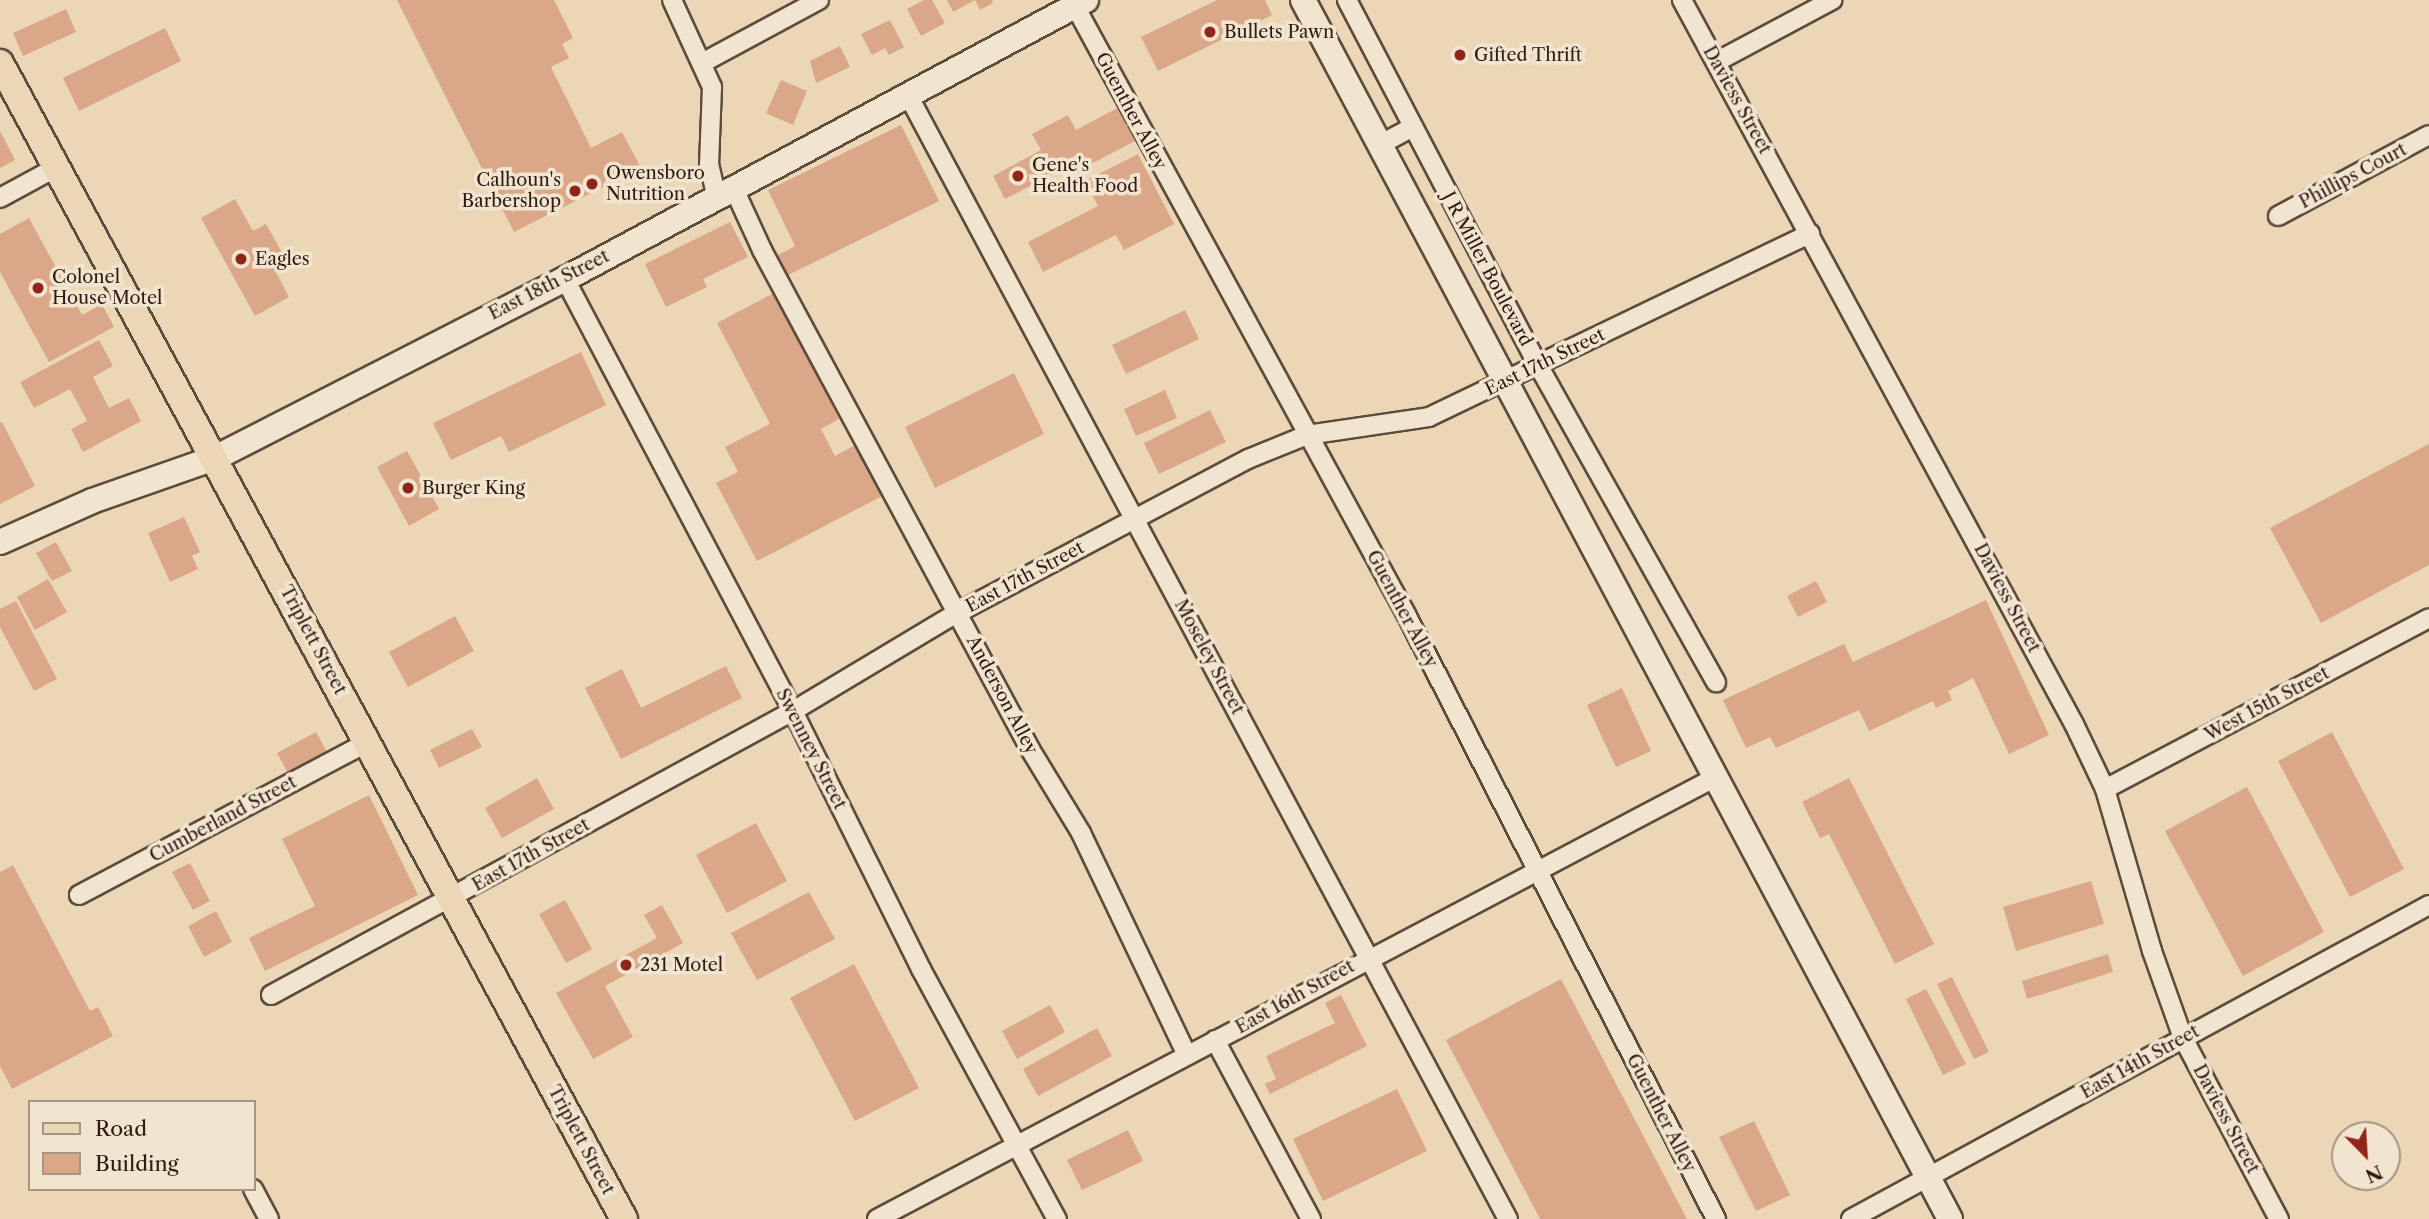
<!DOCTYPE html>
<style>
body{margin:0}
#map{position:relative;width:2429px;height:1219px;overflow:hidden;background:#ebd7b6;font-family:"Libre Caslon Text",serif}
div>[style]{position:absolute}
.building>*{inset:0;background:#daa788}
.roads{filter:drop-shadow(2px 0 #5d4b3c) drop-shadow(-2px 0 #5d4b3c) drop-shadow(0 2px #5d4b3c) drop-shadow(0 -2px #5d4b3c)}
.street>*{height:18px;margin:-9px;padding:0 9px;transform-origin:9px;border-radius:9px;background:#f2e5d0}
.secondary>*{height:24px;margin:-12px;padding:0 12px;transform-origin:12px;border-radius:12px;background:#f2e5d0}
.primary>*{height:26px;margin:-13px;padding:0 13px;transform-origin:13px;border-radius:13px;background:#ebd7b6}
.dots>*{width:19px;height:19px;translate:-50% -50%;box-sizing:border-box;border:4px solid #f2e5d0;border-radius:50%}
span{translate:-50% -50%;white-space:nowrap;text-align:center;line-height:1.15;-webkit-text-stroke:7px #f2e5d0;paint-order:stroke}
.poi-label{font-size:18px;color:#2e1c14}
.left{translate:0 -50%;text-align:left}
.right{translate:-100% -50%;text-align:right}
.street-label{font-size:18px;color:#2e1c14}
.legend{position:absolute;left:28px;top:1100px;width:228px;height:91px;box-sizing:border-box;background:#f2e5d0;border:2px solid #a49585;margin:0;padding:9px 12px;list-style:none;font-size:21px;color:#2e1c14}
.legend li{display:flex;align-items:center;gap:14px;height:35px}
.legend b{width:35px;border:2px solid #a49585}
.north{position:absolute;left:2331px;top:1121px;width:70px;height:70px;box-sizing:border-box;background:#f2e5d0;border:2px solid #a49585;border-radius:50%;rotate:156deg;font-size:19px;font-weight:700;line-height:28px;text-align:center;color:#2e1c14}
.north::after{content:'';display:block;margin:auto;width:24px;height:32px;background:#8f2418;clip-path:polygon(50% 0,100% 100%,50% 72%,0 100%)}
</style>
<div id="map">
<div class="building">
<div style="clip-path:polygon(397px 0,554px 0,573px 38px,562px 44px,569px 58px,551px 67px,591px 148px,622px 132px,641px 168px,514px 232px)"></div>
<div style="clip-path:polygon(924px 0,932px 0,945px 23px,921px 36px,907px 9px)"></div>
<div style="clip-path:polygon(947px 0,975px 0,953px 12px)"></div>
<div style="clip-path:polygon(975px 0,992px 0,993px 3px,980px 10px)"></div>
<div style="clip-path:polygon(1217px 0,1265px 0,1272px 15px,1158px 71px,1141px 37px)"></div>
<div style="clip-path:polygon(66px 9px,76px 32px,23px 56px,13px 33px)"></div>
<div style="clip-path:polygon(890px 20px,904px 47px,889px 55px,885px 48px,872px 55px,861px 34px)"></div>
<div style="clip-path:polygon(165px 28px,181px 61px,79px 111px,63px 78px)"></div>
<div style="clip-path:polygon(840px 46px,850px 67px,816px 83px,810px 61px)"></div>
<div style="clip-path:polygon(781px 80px,807px 91px,793px 125px,766px 113px)"></div>
<div style="clip-path:polygon(1121px 106px,1139px 139px,1087px 166px,1080px 153px,1069px 159px,1072px 164px,1005px 199px,993px 176px,1041px 150px,1032px 134px,1068px 115px,1076px 130px)"></div>
<div style="clip-path:polygon(901px 125px,939px 201px,788px 275px,778px 255px,795px 246px,768px 190px)"></div>
<div style="clip-path:polygon(0 131px,15px 160px,0 168px)"></div>
<div style="clip-path:polygon(1138px 154px,1174px 224px,1124px 250px,1116px 235px,1043px 272px,1028px 242px,1098px 206px,1085px 181px)"></div>
<div style="clip-path:polygon(235px 199px,253px 231px,266px 224px,285px 258px,272px 265px,289px 297px,255px 316px,201px 218px)"></div>
<div style="clip-path:polygon(29px 218px,82px 315px,102px 304px,114px 327px,49px 362px,0 272px,0 234px)"></div>
<div style="clip-path:polygon(730px 222px,748px 257px,703px 279px,707px 287px,666px 307px,645px 264px)"></div>
<div style="clip-path:polygon(774px 293px,839px 419px,821px 429px,835px 456px,861px 442px,888px 493px,757px 561px,716px 483px,738px 472px,725px 447px,770px 424px,717px 323px)"></div>
<div style="clip-path:polygon(1185px 310px,1199px 339px,1126px 374px,1112px 345px)"></div>
<div style="clip-path:polygon(99px 340px,113px 366px,93px 377px,109px 408px,129px 398px,141px 421px,83px 452px,71px 429px,87px 421px,70px 389px,34px 408px,20px 382px)"></div>
<div style="clip-path:polygon(581px 352px,606px 405px,509px 452px,501px 436px,451px 460px,433px 423px)"></div>
<div style="clip-path:polygon(1014px 373px,1044px 434px,935px 488px,905px 427px)"></div>
<div style="clip-path:polygon(1165px 390px,1177px 418px,1136px 436px,1124px 409px)"></div>
<div style="clip-path:polygon(1210px 410px,1226px 442px,1159px 474px,1144px 443px)"></div>
<div style="clip-path:polygon(2px 422px,35px 486px,0 504px,0 423px)"></div>
<div style="clip-path:polygon(2429px 444px,2429px 565px,2321px 623px,2270px 528px)"></div>
<div style="clip-path:polygon(407px 451px,439px 509px,409px 526px,377px 467px)"></div>
<div style="clip-path:polygon(184px 517px,200px 552px,192px 556px,198px 569px,170px 582px,148px 533px)"></div>
<div style="clip-path:polygon(56px 542px,72px 571px,52px 581px,36px 553px)"></div>
<div style="clip-path:polygon(48px 579px,67px 612px,35px 630px,17px 597px)"></div>
<div style="clip-path:polygon(1816px 581px,1827px 602px,1798px 617px,1787px 596px)"></div>
<div style="clip-path:polygon(1986px 600px,2049px 735px,2009px 754px,1973px 678px,1948px 691px,1952px 700px,1936px 708px,1933px 701px,1869px 731px,1859px 710px,1776px 748px,1770px 737px,1746px 748px,1723px 700px,1844px 644px,1853px 662px)"></div>
<div style="clip-path:polygon(16px 601px,57px 679px,34px 691px,0 627px,0 609px)"></div>
<div style="clip-path:polygon(455px 616px,474px 651px,408px 687px,389px 652px)"></div>
<div style="clip-path:polygon(726px 666px,742px 698px,621px 759px,585px 688px,622px 669px,641px 708px)"></div>
<div style="clip-path:polygon(1622px 688px,1651px 751px,1616px 767px,1587px 705px)"></div>
<div style="clip-path:polygon(472px 729px,482px 747px,439px 768px,430px 750px)"></div>
<div style="clip-path:polygon(316px 732px,327px 752px,288px 773px,277px 753px)"></div>
<div style="clip-path:polygon(2332px 732px,2404px 869px,2350px 897px,2278px 761px)"></div>
<div style="clip-path:polygon(537px 778px,554px 809px,502px 838px,485px 808px)"></div>
<div style="clip-path:polygon(1849px 778px,1934px 944px,1895px 964px,1829px 834px,1820px 838px,1802px 802px)"></div>
<div style="clip-path:polygon(2247px 787px,2324px 932px,2243px 976px,2165px 831px)"></div>
<div style="clip-path:polygon(369px 795px,418px 895px,265px 971px,249px 938px,315px 906px,282px 839px)"></div>
<div style="clip-path:polygon(756px 823px,787px 881px,727px 913px,696px 855px)"></div>
<div style="clip-path:polygon(190px 863px,210px 901px,193px 910px,172px 872px)"></div>
<div style="clip-path:polygon(13px 865px,90px 1011px,98px 1007px,113px 1036px,12px 1089px,0 1066px,0 872px)"></div>
<div style="clip-path:polygon(2091px 881px,2104px 924px,2016px 951px,2003px 907px)"></div>
<div style="clip-path:polygon(809px 892px,835px 939px,757px 980px,731px 933px)"></div>
<div style="clip-path:polygon(565px 900px,592px 949px,566px 963px,539px 914px)"></div>
<div style="clip-path:polygon(662px 905px,683px 943px,605px 986px,633px 1037px,593px 1059px,556px 993px,657px 938px,644px 915px)"></div>
<div style="clip-path:polygon(216px 911px,232px 942px,204px 957px,188px 926px)"></div>
<div style="clip-path:polygon(2108px 954px,2113px 972px,2027px 999px,2022px 981px)"></div>
<div style="clip-path:polygon(854px 964px,919px 1088px,855px 1121px,790px 998px)"></div>
<div style="clip-path:polygon(1952px 977px,1989px 1052px,1974px 1059px,1937px 984px)"></div>
<div style="clip-path:polygon(1561px 979px,1687px 1219px,1540px 1219px,1446px 1040px)"></div>
<div style="clip-path:polygon(1926px 989px,1966px 1064px,1943px 1075px,1906px 999px)"></div>
<div style="clip-path:polygon(1341px 995px,1367px 1046px,1270px 1094px,1265px 1084px,1276px 1079px,1266px 1056px,1335px 1023px,1325px 1003px)"></div>
<div style="clip-path:polygon(1050px 1005px,1065px 1032px,1017px 1059px,1002px 1031px)"></div>
<div style="clip-path:polygon(1097px 1028px,1112px 1056px,1038px 1096px,1023px 1069px)"></div>
<div style="clip-path:polygon(1397px 1089px,1427px 1151px,1323px 1201px,1293px 1139px)"></div>
<div style="clip-path:polygon(1754px 1121px,1790px 1195px,1756px 1211px,1719px 1137px)"></div>
<div style="clip-path:polygon(1128px 1130px,1143px 1161px,1082px 1190px,1067px 1160px)"></div>
</div>
<div class="roads">
<div class="street">
<div style="left:672px;top:0;width:96px;rotate:65.3deg"></div>
<div style="left:712px;top:87px;width:77px;rotate:92.2deg"></div>
<div style="left:709px;top:164px;width:35px;rotate:77deg"></div>
<div style="left:1347px;top:0;width:412px;rotate:62.4deg"></div>
<div style="left:1538px;top:365px;width:364px;rotate:60.7deg"></div>
<div style="left:1682px;top:0;width:823px;rotate:61.57deg"></div>
<div style="left:2074px;top:724px;width:72px;rotate:64.5deg"></div>
<div style="left:2105px;top:789px;width:169px;rotate:73.8deg"></div>
<div style="left:2152px;top:951px;width:92px;rotate:70.4deg"></div>
<div style="left:2183px;top:1038px;width:205px;rotate:62.1deg"></div>
<div style="left:1075px;top:6px;width:694px;rotate:61.44deg"></div>
<div style="left:1407px;top:616px;width:678px;rotate:62.87deg"></div>
<div style="left:1716px;top:62px;width:132px;rotate:-28.1deg"></div>
<div style="left:702px;top:63px;width:133px;rotate:-28.3deg"></div>
<div style="left:908px;top:95px;width:1274px;rotate:61.91deg"></div>
<div style="left:1381px;top:144px;width:34px;rotate:-28deg"></div>
<div style="left:734px;top:189px;width:67px;rotate:65.3deg"></div>
<div style="left:762px;top:250px;width:566px;rotate:61.76deg"></div>
<div style="left:1030px;top:749px;width:98px;rotate:58.7deg"></div>
<div style="left:1081px;top:833px;width:246px;rotate:64.5deg"></div>
<div style="left:0;top:198px;width:65px;rotate:-28.5deg"></div>
<div style="left:2278px;top:216px;width:171px;rotate:-28.2deg"></div>
<div style="left:565px;top:279px;width:488px;rotate:62.2deg"></div>
<div style="left:793px;top:711px;width:288px;rotate:63.6deg"></div>
<div style="left:921px;top:969px;width:285px;rotate:61.5deg"></div>
<div style="left:2105px;top:789px;width:366px;rotate:-27.8deg"></div>
<div style="left:79px;top:895px;width:327px;rotate:-27.9deg"></div>
<div style="left:271px;top:995px;width:594px;rotate:-28.55deg"></div>
<div style="left:793px;top:711px;width:191px;rotate:-30.9deg"></div>
<div style="left:957px;top:613px;width:329px;rotate:-27.9deg"></div>
<div style="left:1248px;top:459px;width:64px;rotate:-22.1deg"></div>
<div style="left:1307px;top:435px;width:123px;rotate:-8.4deg"></div>
<div style="left:1429px;top:417px;width:423px;rotate:-25.7deg"></div>
<div style="left:1215px;top:1040px;width:203px;rotate:61.8deg"></div>
<div style="left:253px;top:1189px;width:34px;rotate:62deg"></div>
<div style="left:877px;top:1219px;width:946px;rotate:-27.78deg"></div>
<div style="left:1851px;top:1219px;width:658px;rotate:-28.51deg"></div>
</div>
<div class="secondary">
<div style="left:1303px;top:0;width:1380px;rotate:62.04deg"></div>
<div style="left:0;top:542px;width:101px;rotate:-24deg"></div>
<div style="left:92px;top:501px;width:130px;rotate:-19.3deg"></div>
<div style="left:215px;top:458px;width:393px;rotate:-27.1deg"></div>
<div style="left:565px;top:279px;width:591px;rotate:-28.17deg"></div>
</div>
<div class="primary">
<div style="left:0;top:63px;width:1314px;rotate:61.64deg"></div>
</div>
</div>
<div class="dots">
<div style="left:1210px;top:32px;background:#8f2418"></div>
<div style="left:1460px;top:55px;background:#8f2418"></div>
<div style="left:1018px;top:176px;background:#8f2418"></div>
<div style="left:592px;top:184px;background:#8f2418"></div>
<div style="left:575px;top:191px;background:#8f2418"></div>
<div style="left:241px;top:259px;background:#8f2418"></div>
<div style="left:38px;top:288px;background:#8f2418"></div>
<div style="left:408px;top:488px;background:#8f2418"></div>
<div style="left:626px;top:965px;background:#8f2418"></div>
</div>
<div class="poi-label">
<span class="left" style="left:1224px;top:32px">Bullets Pawn</span>
<span class="left" style="left:1474px;top:55px">Gifted Thrift</span>
<span class="left" style="left:1032px;top:176px">Gene's<br>Health Food</span>
<span class="left" style="left:606px;top:184px">Owensboro<br>Nutrition</span>
<span class="right" style="left:561px;top:191px">Calhoun's<br>Barbershop</span>
<span class="left" style="left:255px;top:259px">Eagles</span>
<span class="left" style="left:52px;top:288px">Colonel<br>House Motel</span>
<span class="left" style="left:422px;top:488px">Burger King</span>
<span class="left" style="left:640px;top:965px">231 Motel</span>
</div>
<div class="street-label">
<span style="left:1737px;top:100px;rotate:61deg">Daviess Street</span>
<span style="left:1131px;top:111px;rotate:62deg">Guenther Alley</span>
<span style="left:2353px;top:176px;rotate:-28deg">Phillips Court</span>
<span style="left:1487px;top:269px;rotate:62deg">J R Miller Boulevard</span>
<span style="left:549px;top:285px;rotate:-27deg">East 18th Street</span>
<span style="left:1545px;top:362px;rotate:-26deg">East 17th Street</span>
<span style="left:1025px;top:577px;rotate:-28deg">East 17th Street</span>
<span style="left:2007px;top:598px;rotate:62deg">Daviess Street</span>
<span style="left:1402px;top:609px;rotate:62deg">Guenther Alley</span>
<span style="left:313px;top:640px;rotate:62deg">Triplett Street</span>
<span style="left:1209px;top:657px;rotate:62deg">Moseley Street</span>
<span style="left:1002px;top:695px;rotate:62deg">Anderson Alley</span>
<span style="left:2267px;top:704px;rotate:-28deg">West 15th Street</span>
<span style="left:811px;top:749px;rotate:63deg">Swenney Street</span>
<span style="left:223px;top:819px;rotate:-28deg">Cumberland Street</span>
<span style="left:531px;top:855px;rotate:-29deg">East 17th Street</span>
<span style="left:1295px;top:997px;rotate:-29deg">East 16th Street</span>
<span style="left:2140px;top:1062px;rotate:-29deg">East 14th Street</span>
<span style="left:1661px;top:1113px;rotate:63deg">Guenther Alley</span>
<span style="left:2226px;top:1119px;rotate:62deg">Daviess Street</span>
<span style="left:581px;top:1140px;rotate:62deg">Triplett Street</span>
</div>
<ul class="legend">
<li><b style="height:9px;background:#ebd7b6"></b>Road</li>
<li><b style="height:19px;background:#daa788"></b>Building</li>
</ul>
<div class="north">N</div>
</div>
